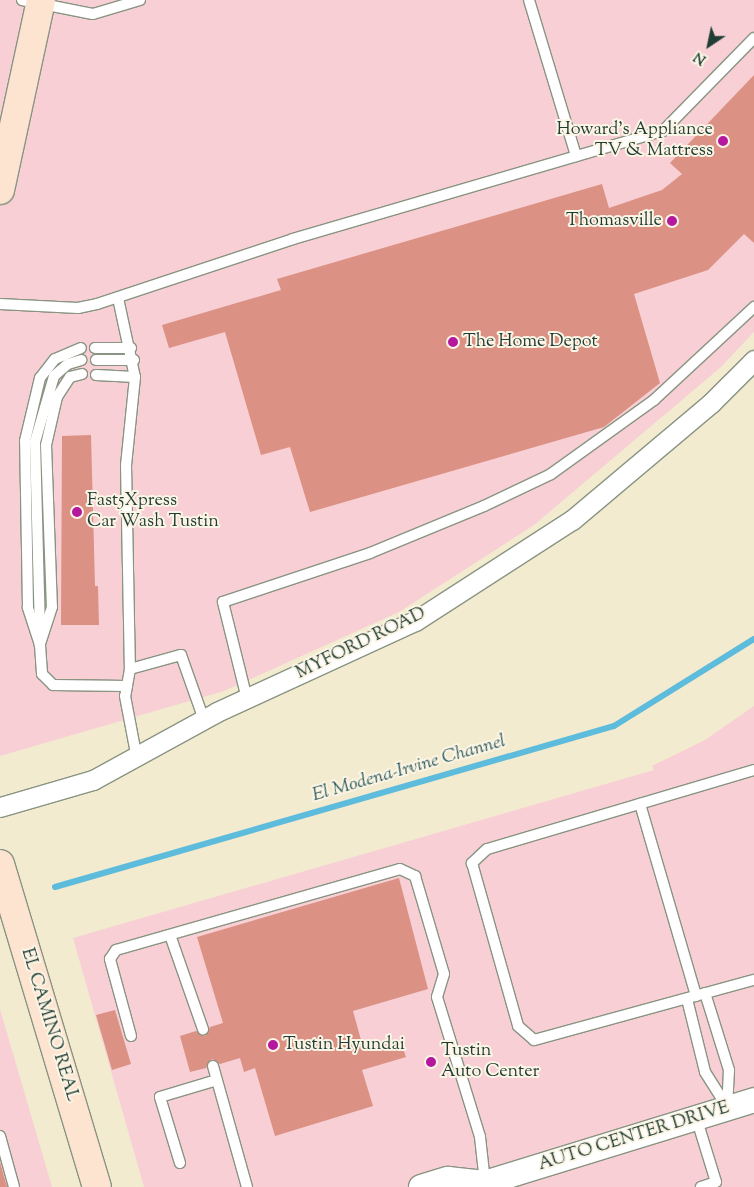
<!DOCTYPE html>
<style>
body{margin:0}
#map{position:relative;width:754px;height:1187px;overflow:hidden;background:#f3ebd0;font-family:"Sorts Mill Goudy",serif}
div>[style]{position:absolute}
.built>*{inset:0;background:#f7cfd4}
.stream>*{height:6px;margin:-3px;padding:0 3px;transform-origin:3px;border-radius:3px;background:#5dbbdb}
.building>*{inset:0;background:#db9183}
.roads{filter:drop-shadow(1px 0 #899482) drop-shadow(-1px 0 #899482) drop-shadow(0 1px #899482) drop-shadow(0 -1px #899482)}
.service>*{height:10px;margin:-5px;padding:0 5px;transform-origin:5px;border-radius:5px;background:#fff}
.minor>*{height:19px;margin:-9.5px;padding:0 9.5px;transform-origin:9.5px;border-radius:9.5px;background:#fff}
.tertiary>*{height:24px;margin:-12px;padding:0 12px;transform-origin:12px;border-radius:12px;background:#fff}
.secondary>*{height:28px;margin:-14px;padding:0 14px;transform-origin:14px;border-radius:14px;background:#fde4d1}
.dots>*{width:14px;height:14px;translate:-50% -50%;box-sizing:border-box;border:2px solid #fcf5e5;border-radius:50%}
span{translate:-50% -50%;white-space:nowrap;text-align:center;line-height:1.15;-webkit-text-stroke:4px #fcf5e5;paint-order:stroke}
.poi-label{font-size:18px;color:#1f3d34}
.right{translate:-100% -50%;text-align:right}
.left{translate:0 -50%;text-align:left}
.street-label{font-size:18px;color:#1f3d34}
.water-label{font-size:19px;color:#2e5c5e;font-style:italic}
.north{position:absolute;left:684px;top:20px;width:50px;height:50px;-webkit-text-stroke:4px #fcf5e5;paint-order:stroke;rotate:214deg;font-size:14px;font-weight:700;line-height:20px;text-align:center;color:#1f3d34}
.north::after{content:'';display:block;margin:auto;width:18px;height:22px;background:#1f3d34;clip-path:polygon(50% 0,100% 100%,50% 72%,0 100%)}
</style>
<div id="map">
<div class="built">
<div style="clip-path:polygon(0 0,754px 0,754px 332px,721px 367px,534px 525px,399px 612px,224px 691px,0 756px)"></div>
<div style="clip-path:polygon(754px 706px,754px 1187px,144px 1187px,73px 938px,654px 770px,652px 766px,705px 740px)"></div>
<div style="clip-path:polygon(0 1009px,52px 1187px,0 1187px)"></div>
</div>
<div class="stream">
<div style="left:55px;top:887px;width:582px;rotate:-16.07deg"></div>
<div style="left:614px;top:726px;width:165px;rotate:-31.9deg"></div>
</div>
<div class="building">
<div style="clip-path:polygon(754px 75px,754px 243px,744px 234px,708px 270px,634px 294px,660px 383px,604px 427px,310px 512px,290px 447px,261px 455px,225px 332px,169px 348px,162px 325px,281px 290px,277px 279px,602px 184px,609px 208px,662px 190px,682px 174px,670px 163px)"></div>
<div style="clip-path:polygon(91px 435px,95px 586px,98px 586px,99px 625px,61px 625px,62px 436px)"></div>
<div style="clip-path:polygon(399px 878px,428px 989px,353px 1011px,364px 1051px,400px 1040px,406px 1057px,362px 1070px,373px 1106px,275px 1136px,255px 1068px,244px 1072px,240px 1058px,220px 1064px,212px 1059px,206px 1068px,190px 1072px,180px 1036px,196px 1031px,205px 1036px,210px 1027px,223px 1023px,197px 937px)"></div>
<div style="clip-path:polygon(115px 1010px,131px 1064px,112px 1070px,96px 1015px)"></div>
<div style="clip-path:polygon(0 1162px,7px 1187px,0 1187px)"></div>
</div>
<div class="roads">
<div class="service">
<div style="left:22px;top:0;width:72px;rotate:11.2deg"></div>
<div style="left:93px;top:14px;width:49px;rotate:-16.6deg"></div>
<div style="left:529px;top:0;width:163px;rotate:73.2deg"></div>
<div style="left:118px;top:298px;width:81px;rotate:77.9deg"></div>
<div style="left:135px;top:377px;width:88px;rotate:95.8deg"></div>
<div style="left:126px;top:465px;width:204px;rotate:88.9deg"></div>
<div style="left:130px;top:669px;width:27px;rotate:100deg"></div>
<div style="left:125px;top:696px;width:64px;rotate:79.2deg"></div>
<div style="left:0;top:304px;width:78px;rotate:2.9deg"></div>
<div style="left:78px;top:308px;width:19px;rotate:-12deg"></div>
<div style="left:97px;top:304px;width:206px;rotate:-18.3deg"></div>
<div style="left:293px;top:239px;width:385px;rotate:-16.3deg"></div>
<div style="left:663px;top:131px;width:130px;rotate:-45.6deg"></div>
<div style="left:95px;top:348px;width:36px"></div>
<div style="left:96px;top:360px;width:38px"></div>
<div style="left:82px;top:374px;width:12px;rotate:166deg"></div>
<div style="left:70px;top:377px;width:24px;rotate:123deg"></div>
<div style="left:57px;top:397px;width:49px;rotate:102.9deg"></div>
<div style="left:46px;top:445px;width:162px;rotate:87.9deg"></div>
<div style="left:52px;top:607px;width:40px;rotate:108deg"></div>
<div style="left:40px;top:645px;width:29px;rotate:86deg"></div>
<div style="left:42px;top:674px;width:16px;rotate:45deg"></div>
<div style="left:53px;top:685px;width:74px;rotate:0.8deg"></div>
<div style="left:96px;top:375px;width:39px;rotate:3deg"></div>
<div style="left:40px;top:632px;width:190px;rotate:-91.5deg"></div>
<div style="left:35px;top:442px;width:69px;rotate:-73.9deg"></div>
<div style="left:54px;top:376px;width:18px;rotate:-41deg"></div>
<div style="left:68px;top:364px;width:14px;rotate:-17deg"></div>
<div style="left:40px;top:645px;width:40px;rotate:-108deg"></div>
<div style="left:28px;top:607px;width:166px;rotate:-91deg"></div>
<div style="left:25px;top:441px;width:65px;rotate:-76.6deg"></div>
<div style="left:40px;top:378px;width:24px;rotate:-52deg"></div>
<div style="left:55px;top:359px;width:28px;rotate:-23deg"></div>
<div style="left:130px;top:669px;width:53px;rotate:-15.4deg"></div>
<div style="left:181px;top:655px;width:69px;rotate:70.5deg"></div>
<div style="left:247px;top:699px;width:100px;rotate:-103.9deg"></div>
<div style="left:223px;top:602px;width:155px;rotate:-18.4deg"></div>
<div style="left:370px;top:553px;width:123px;rotate:-22.4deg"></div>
<div style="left:484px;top:506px;width:74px;rotate:-25.5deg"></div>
<div style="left:551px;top:474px;width:127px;rotate:-35.7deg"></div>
<div style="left:654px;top:400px;width:137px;rotate:-42.9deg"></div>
<div style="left:754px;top:770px;width:278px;rotate:163.5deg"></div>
<div style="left:487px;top:849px;width:21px;rotate:137deg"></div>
<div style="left:472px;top:863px;width:169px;rotate:74.2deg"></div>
<div style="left:518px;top:1026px;width:21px;rotate:41deg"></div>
<div style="left:534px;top:1040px;width:228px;rotate:-15.3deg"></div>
<div style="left:640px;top:804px;width:200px;rotate:73.7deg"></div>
<div style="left:170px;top:935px;width:100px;rotate:70.7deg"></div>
<div style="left:705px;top:993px;width:81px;rotate:72.7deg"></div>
<div style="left:729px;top:1070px;width:38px;rotate:93deg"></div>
<div style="left:687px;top:999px;width:75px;rotate:76.1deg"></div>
<div style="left:705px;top:1072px;width:41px;rotate:57.8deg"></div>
<div style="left:131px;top:1036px;width:80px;rotate:-105.3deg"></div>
<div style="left:110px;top:959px;width:11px;rotate:-56deg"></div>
<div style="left:116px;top:950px;width:295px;rotate:-15.9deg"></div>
<div style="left:400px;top:869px;width:17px;rotate:25deg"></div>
<div style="left:415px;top:876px;width:102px;rotate:73.5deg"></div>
<div style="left:444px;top:974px;width:24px;rotate:107deg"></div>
<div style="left:437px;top:997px;width:146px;rotate:72.9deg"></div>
<div style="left:480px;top:1137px;width:45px;rotate:83.7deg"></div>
<div style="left:213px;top:1066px;width:126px;rotate:74.3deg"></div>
<div style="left:696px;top:1117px;width:68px;rotate:72.9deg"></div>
<div style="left:716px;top:1182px;width:16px;rotate:162deg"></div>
<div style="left:0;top:1136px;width:53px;rotate:74.6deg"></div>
<div style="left:180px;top:1163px;width:69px;rotate:-106.9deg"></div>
<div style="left:160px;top:1097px;width:59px;rotate:-16.6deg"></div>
</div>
<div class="minor">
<div style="left:0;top:807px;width:97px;rotate:-16.2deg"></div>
<div style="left:93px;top:780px;width:141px;rotate:-28.7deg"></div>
<div style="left:217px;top:712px;width:218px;rotate:-24.7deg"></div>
<div style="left:415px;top:621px;width:187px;rotate:-32.8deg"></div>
<div style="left:572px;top:520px;width:182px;rotate:-40.1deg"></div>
<div style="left:711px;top:403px;width:61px;rotate:-45deg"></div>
</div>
<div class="tertiary">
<div style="left:421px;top:1187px;width:28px;rotate:-17deg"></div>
<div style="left:448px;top:1179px;width:37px;rotate:6deg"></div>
<div style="left:485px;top:1183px;width:282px;rotate:-17.1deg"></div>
</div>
<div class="secondary">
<div style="left:0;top:190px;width:194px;rotate:-77.8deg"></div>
<div style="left:0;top:864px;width:337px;rotate:73.3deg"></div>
</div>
</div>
<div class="dots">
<div style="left:723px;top:141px;background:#b5179e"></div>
<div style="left:672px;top:221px;background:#b5179e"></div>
<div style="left:453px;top:342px;background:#b5179e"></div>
<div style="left:77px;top:512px;background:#b5179e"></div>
<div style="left:273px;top:1045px;background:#b5179e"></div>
<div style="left:431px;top:1062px;background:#b5179e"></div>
</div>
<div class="poi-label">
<span class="right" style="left:713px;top:141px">Howard's Appliance<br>TV &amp; Mattress</span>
<span class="right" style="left:662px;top:221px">Thomasville</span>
<span class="left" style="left:463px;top:342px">The Home Depot</span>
<span class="left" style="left:87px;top:512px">Fast5Xpress<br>Car Wash Tustin</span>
<span class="left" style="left:283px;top:1045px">Tustin Hyundai</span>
<span class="left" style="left:441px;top:1062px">Tustin<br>Auto Center</span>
</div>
<div class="street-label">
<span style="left:361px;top:644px;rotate:-26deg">MYFORD ROAD</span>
<span style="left:49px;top:1025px;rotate:73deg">EL CAMINO REAL</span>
<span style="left:634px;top:1137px;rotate:-17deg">AUTO CENTER DRIVE</span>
</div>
<div class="water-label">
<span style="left:409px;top:769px;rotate:-16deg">El Modena-Irvine Channel</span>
</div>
<div class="north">N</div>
</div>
